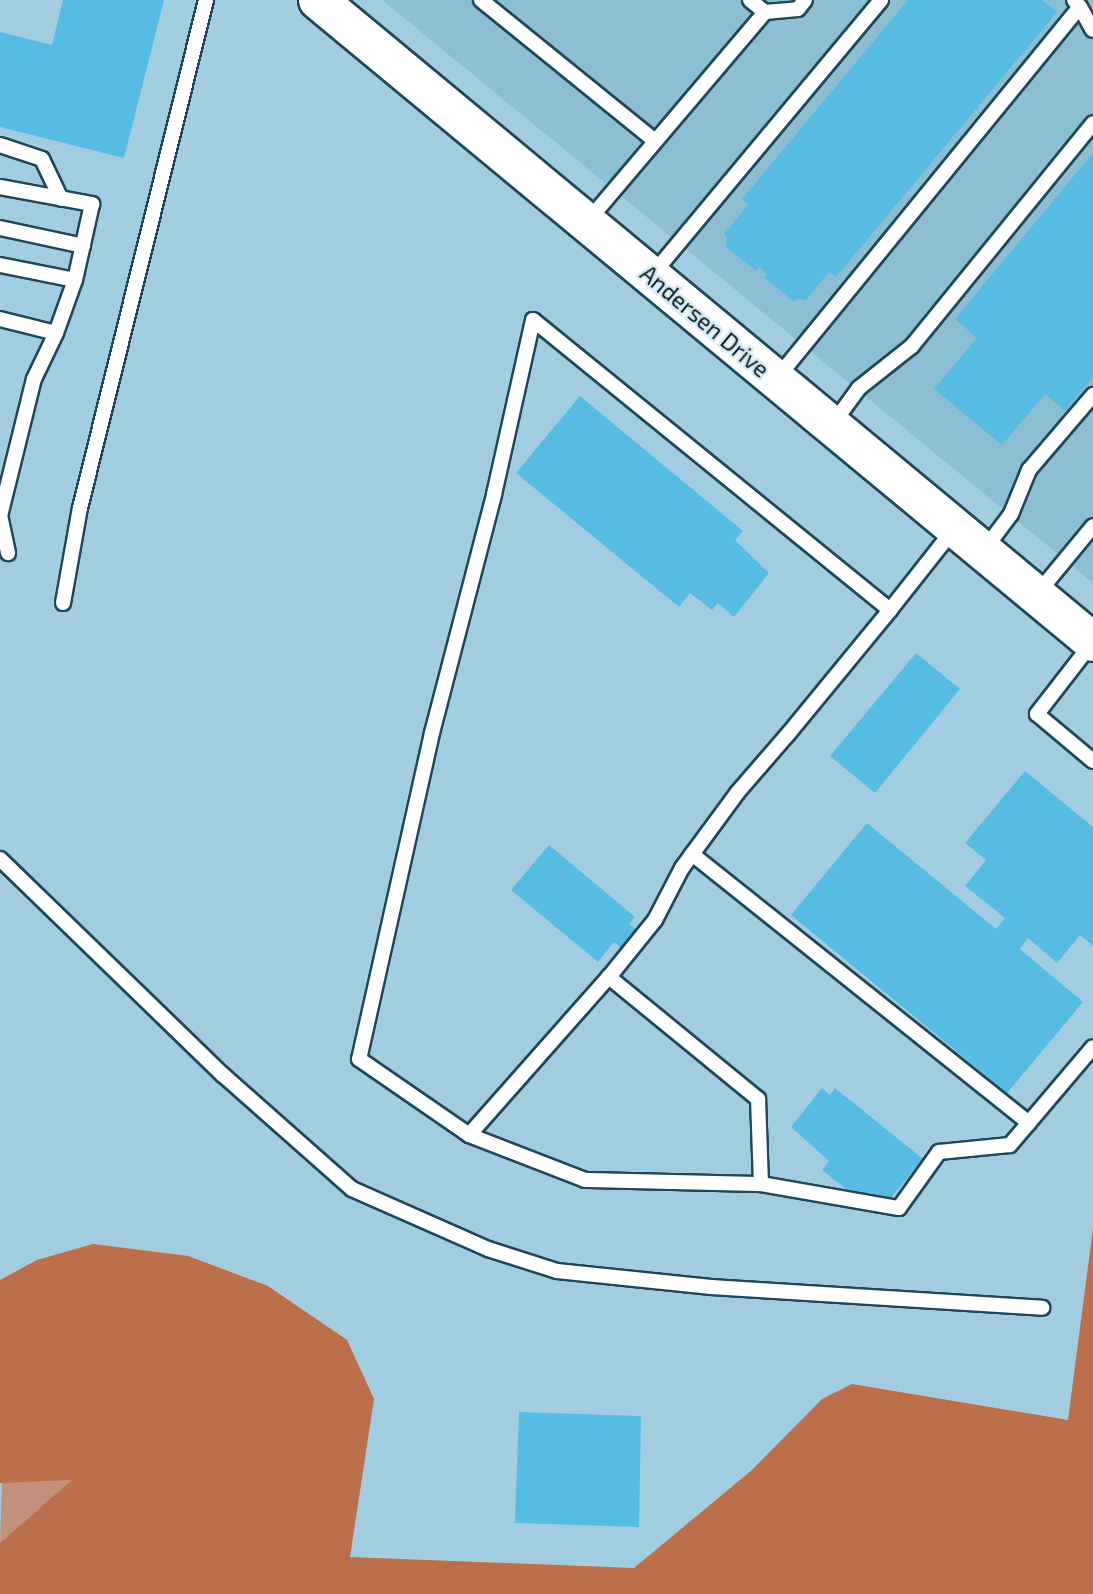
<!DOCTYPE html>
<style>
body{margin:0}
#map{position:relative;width:1093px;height:1594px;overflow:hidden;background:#a2cde0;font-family:"Exo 2",sans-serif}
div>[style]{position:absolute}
.built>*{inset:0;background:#8dbfd4}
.green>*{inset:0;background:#c3917b}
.forest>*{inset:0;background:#bb6f4b}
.building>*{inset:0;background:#57bce3}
.roads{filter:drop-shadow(2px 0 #1f4757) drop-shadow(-2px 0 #1f4757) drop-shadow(0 2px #1f4757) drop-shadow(0 -2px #1f4757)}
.lane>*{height:14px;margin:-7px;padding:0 7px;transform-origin:7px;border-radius:7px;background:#fff}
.secondary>*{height:38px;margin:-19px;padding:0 19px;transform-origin:19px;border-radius:19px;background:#fff}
span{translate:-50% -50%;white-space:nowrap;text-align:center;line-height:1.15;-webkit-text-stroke:5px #d5eaf4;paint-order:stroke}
.street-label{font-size:23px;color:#0a1b21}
</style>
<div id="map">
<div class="built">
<div style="clip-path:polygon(382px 0,1093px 0,1093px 583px)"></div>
</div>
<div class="green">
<div style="clip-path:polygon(73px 1480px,0 1543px,2px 1481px)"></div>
</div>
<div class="forest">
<div style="clip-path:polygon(1093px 1228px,1093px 1594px,0 1594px,0 1543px,72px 1480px,0 1483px,0 1280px,37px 1260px,93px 1244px,188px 1256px,268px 1286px,347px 1340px,374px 1399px,350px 1557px,634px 1568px,752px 1470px,822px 1399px,852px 1384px,1068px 1420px)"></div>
</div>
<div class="building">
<div style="clip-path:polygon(63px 0,164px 0,124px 158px,0 127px,0 32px,52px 45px)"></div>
<div style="clip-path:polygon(908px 0,1042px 0,1057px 12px,836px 277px,829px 272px,806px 300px,797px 299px,794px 302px,764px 277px,767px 274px,759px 267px,756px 271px,726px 247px,727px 237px,724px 234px,748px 205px,742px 199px)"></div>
<div style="clip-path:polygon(1093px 153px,1093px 378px,1065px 411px,1045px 394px,1002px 445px,934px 389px,977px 338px,955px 319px)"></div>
<div style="clip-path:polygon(580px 396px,743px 531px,735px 540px,769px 573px,734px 617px,718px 603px,712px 610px,690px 593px,679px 607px,516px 473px)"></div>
<div style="clip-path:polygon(916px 653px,960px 689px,875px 793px,830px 756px)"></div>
<div style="clip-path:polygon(1025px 771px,1093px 827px,1093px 946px,1080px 935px,1057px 963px,1028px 938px,1020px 949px,1083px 1002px,1007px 1093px,791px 915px,867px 823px,996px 929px,1005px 918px,965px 886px,986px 860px,965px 843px)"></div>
<div style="clip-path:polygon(549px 845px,635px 917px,629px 924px,638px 931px,623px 950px,614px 942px,598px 962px,511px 890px)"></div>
<div style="clip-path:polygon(822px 1088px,830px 1095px,835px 1088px,923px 1159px,886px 1204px,869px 1192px,860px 1200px,822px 1170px,829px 1161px,791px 1127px)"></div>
<div style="clip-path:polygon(519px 1412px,641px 1416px,639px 1527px,515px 1523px)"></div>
</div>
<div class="roads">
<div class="lane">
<div style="left:481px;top:0;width:223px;rotate:39deg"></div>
<div style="left:750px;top:0;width:19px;rotate:39deg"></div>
<div style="left:1080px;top:7px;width:26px;rotate:61deg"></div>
<div style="left:0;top:145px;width:44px;rotate:18.4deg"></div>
<div style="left:42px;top:159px;width:44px;rotate:64.6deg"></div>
<div style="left:0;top:187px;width:94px;rotate:10.5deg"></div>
<div style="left:92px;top:204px;width:78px;rotate:102.6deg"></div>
<div style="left:75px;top:280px;width:56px;rotate:109.7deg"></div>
<div style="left:56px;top:333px;width:58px;rotate:-166deg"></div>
<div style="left:587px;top:222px;width:275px;rotate:-49.7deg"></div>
<div style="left:765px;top:12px;width:33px;rotate:-5deg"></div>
<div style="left:798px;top:9px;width:11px;rotate:-52deg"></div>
<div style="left:0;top:228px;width:85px;rotate:12.2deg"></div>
<div style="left:0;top:265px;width:76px;rotate:11.3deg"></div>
<div style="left:652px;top:275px;width:358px;rotate:-50.2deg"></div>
<div style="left:777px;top:378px;width:479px;rotate:-50.8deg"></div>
<div style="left:1080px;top:7px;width:9px;rotate:-131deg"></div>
<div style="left:832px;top:425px;width:46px;rotate:-53.9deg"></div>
<div style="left:859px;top:388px;width:68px;rotate:-38.4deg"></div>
<div style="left:912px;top:346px;width:287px;rotate:-50.9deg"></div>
<div style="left:0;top:515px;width:39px;rotate:78deg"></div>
<div style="left:0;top:516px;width:141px;rotate:-76.1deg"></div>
<div style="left:34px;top:379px;width:51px;rotate:-64.4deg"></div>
<div style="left:984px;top:550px;width:45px;rotate:-53.1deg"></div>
<div style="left:1011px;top:514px;width:48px;rotate:-67.8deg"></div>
<div style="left:1029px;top:470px;width:99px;rotate:-49.5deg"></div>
<div style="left:1037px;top:594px;width:88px;rotate:-50.5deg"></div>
<div style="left:63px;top:603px;width:97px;rotate:-79.9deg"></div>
<div style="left:80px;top:508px;width:523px;rotate:-76.07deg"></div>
<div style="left:890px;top:610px;width:460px;rotate:-140.9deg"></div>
<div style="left:533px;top:320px;width:179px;rotate:102.6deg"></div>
<div style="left:494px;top:495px;width:246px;rotate:104.6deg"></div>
<div style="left:432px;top:733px;width:334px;rotate:102.6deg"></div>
<div style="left:359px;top:1059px;width:134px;rotate:34.6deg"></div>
<div style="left:469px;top:1135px;width:211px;rotate:-48.5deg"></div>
<div style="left:609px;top:977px;width:73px;rotate:-51.1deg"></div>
<div style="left:655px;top:920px;width:59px;rotate:-62.6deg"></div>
<div style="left:682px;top:868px;width:93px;rotate:-53.7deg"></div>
<div style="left:737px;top:793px;width:79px;rotate:-49.1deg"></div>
<div style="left:789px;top:733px;width:159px;rotate:-50.6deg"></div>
<div style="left:890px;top:610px;width:103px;rotate:-51.7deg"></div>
<div style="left:1092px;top:643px;width:90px;rotate:127.8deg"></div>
<div style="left:1037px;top:714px;width:73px;rotate:40deg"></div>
<div style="left:692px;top:854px;width:431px;rotate:38.6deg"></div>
<div style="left:0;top:859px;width:310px;rotate:44.1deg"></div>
<div style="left:223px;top:1075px;width:172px;rotate:41.5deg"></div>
<div style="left:352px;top:1189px;width:149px;rotate:23.8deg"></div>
<div style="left:488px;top:1249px;width:72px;rotate:17.7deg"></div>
<div style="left:557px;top:1271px;width:155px;rotate:5.9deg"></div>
<div style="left:711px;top:1287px;width:332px;rotate:3.6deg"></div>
<div style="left:469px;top:1135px;width:124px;rotate:21.2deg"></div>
<div style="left:585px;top:1180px;width:176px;rotate:1.3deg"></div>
<div style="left:761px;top:1184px;width:85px;rotate:-92deg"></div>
<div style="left:758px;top:1099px;width:193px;rotate:-140.7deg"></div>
<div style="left:761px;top:1184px;width:140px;rotate:9.9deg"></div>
<div style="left:899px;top:1208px;width:69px;rotate:-54.5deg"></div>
<div style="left:939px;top:1152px;width:71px;rotate:-5.6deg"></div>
<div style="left:1010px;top:1145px;width:128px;rotate:-49.7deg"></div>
</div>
<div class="secondary">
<div style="left:318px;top:0;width:1006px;rotate:39.64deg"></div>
</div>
</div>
<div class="street-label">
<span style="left:705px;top:321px;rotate:40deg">Andersen Drive</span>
</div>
</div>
